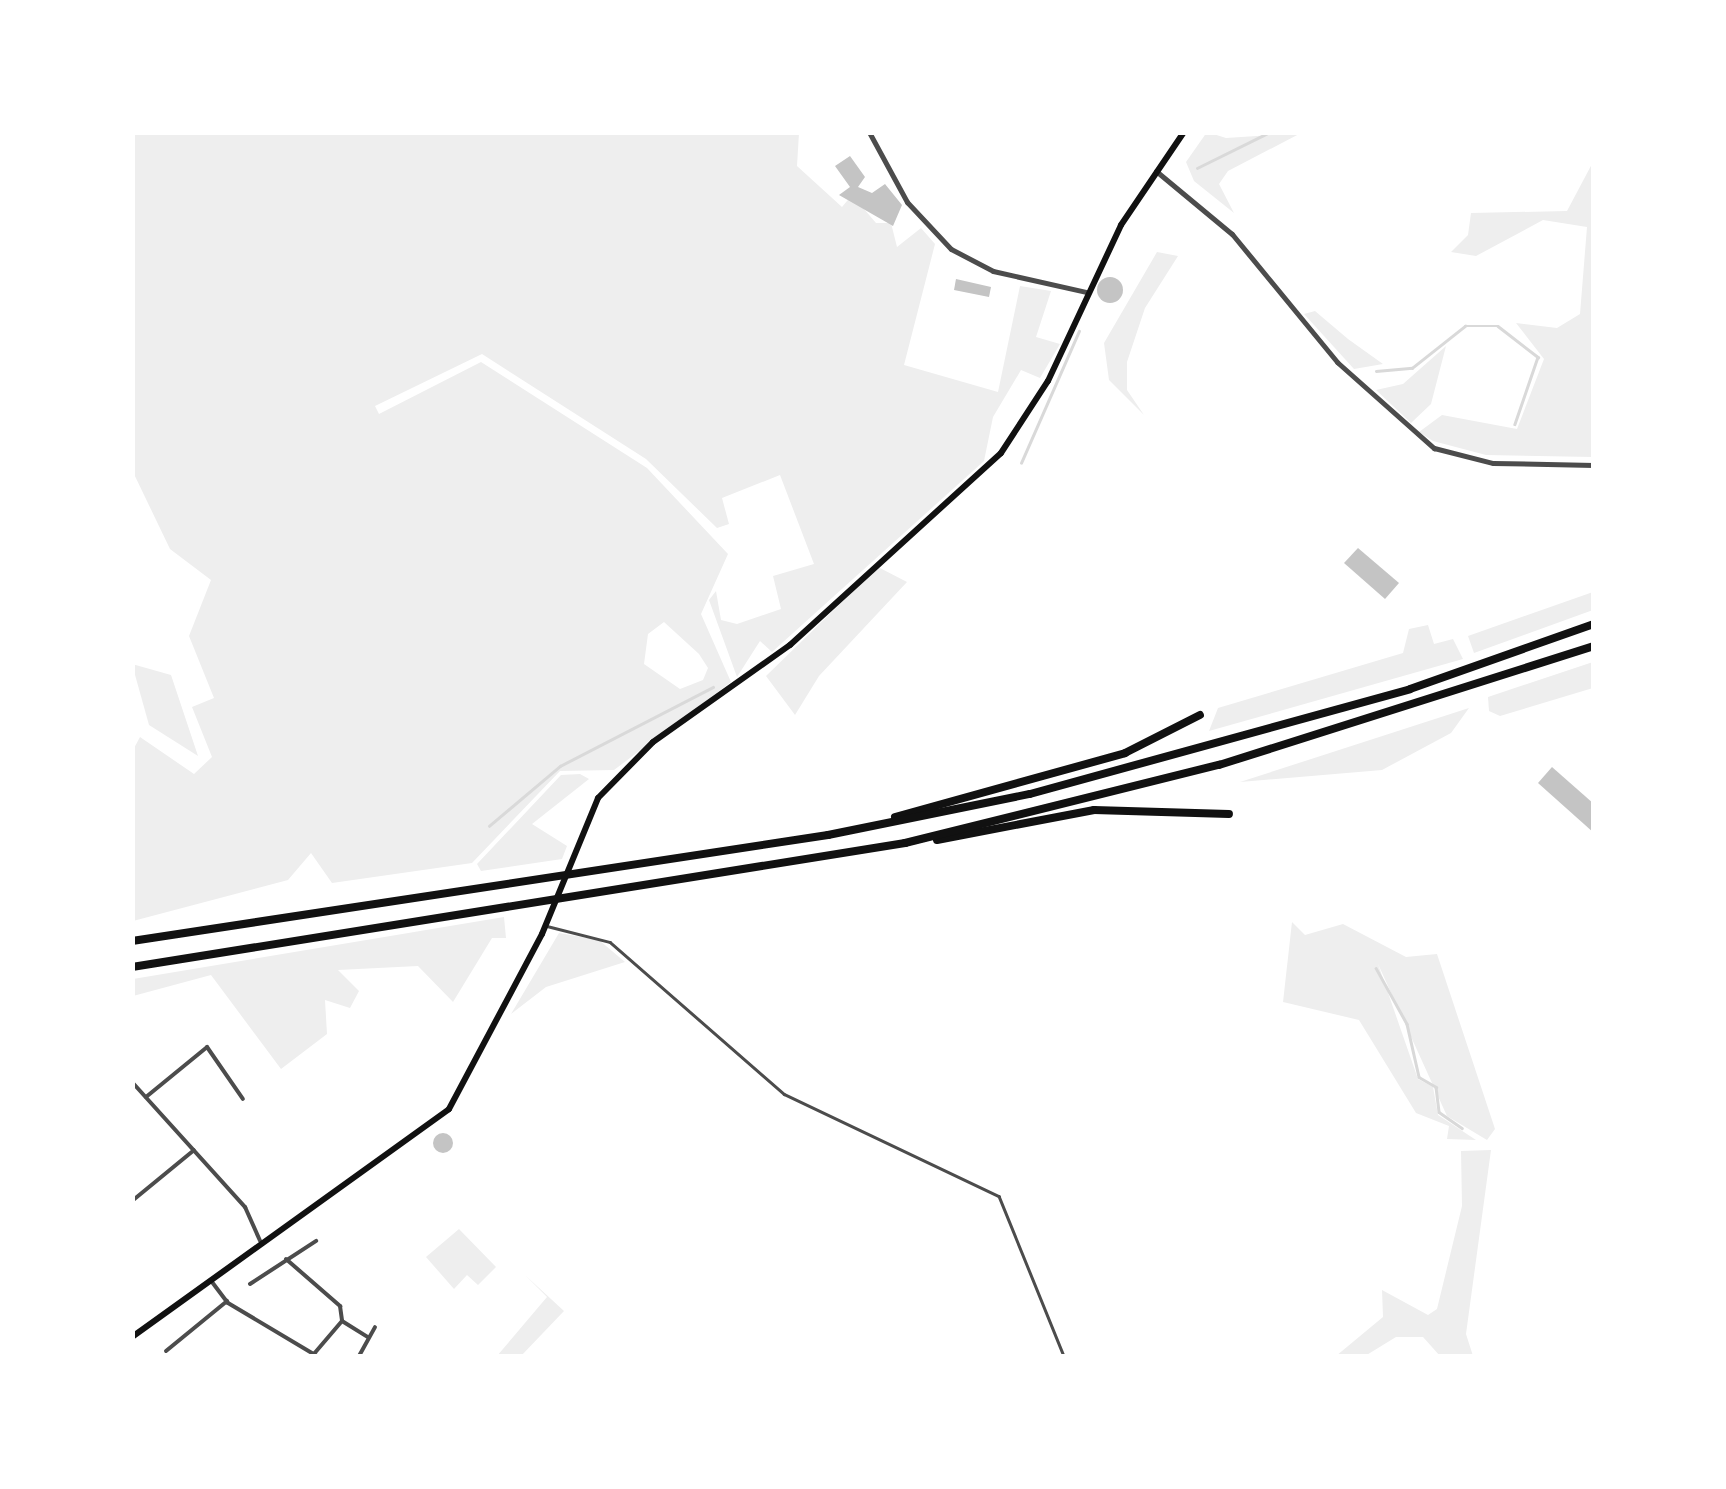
<!DOCTYPE html>
<style>
body{margin:0}
#map{position:relative;width:1726px;height:1489px;overflow:hidden;background:#fff;font-family:"Archivo Narrow",sans-serif}
div>[style]{position:absolute}
.green>*{inset:0;background:#eee}
.stream>*{height:2.5px;margin:-1.25px;padding:0 1.25px;transform-origin:1.25px;border-radius:1.25px;background:#d9d9d9}
.building>*{inset:0;background:#c4c4c4}
.round{border-radius:50%}
.service>*{height:2.5px;margin:-1.25px;padding:0 1.25px;transform-origin:1.25px;border-radius:1.25px;background:#4c4c4c}
.minor>*{height:4px;margin:-2px;padding:0 2px;transform-origin:2px;border-radius:2px;background:#4c4c4c}
.tertiary>*{height:5px;margin:-2.5px;padding:0 2.5px;transform-origin:2.5px;border-radius:2.5px;background:#4c4c4c}
.primary>*{height:6px;margin:-3px;padding:0 3px;transform-origin:3px;border-radius:3px;background:#111}
.motorway>*{height:8px;margin:-4px;padding:0 4px;transform-origin:4px;border-radius:4px;background:#111}
span{translate:-50% -50%;white-space:nowrap;text-align:center;line-height:1.15;-webkit-text-stroke:10px #fff;paint-order:stroke}
.frame{position:absolute;inset:0;border:135px solid #fff;pointer-events:none}
</style>
<div id="map">
<div class="green">
<div style="clip-path:polygon(1207px 132px,1226px 138px,1301px 133px,1228px 171px,1219px 184px,1234px 213px,1194px 181px,1186px 162px)"></div>
<div style="clip-path:polygon(evenodd,133px 133px,799px 133px,797px 166px,842px 207px,852px 195px,876px 223px,891px 223px,897px 247px,921px 228px,935px 244px,904px 365px,998px 392px,1020px 286px,1051px 291px,1036px 337px,1060px 344px,1040px 378px,1021px 370px,993px 417px,984px 461px,772px 652px,760px 641px,737px 677px,709px 600px,716px 591px,721px 620px,737px 624px,781px 609px,773px 576px,814px 564px,780px 475px,722px 498px,729px 524px,717px 528px,646px 459px,482px 354px,375px 406px,379px 414px,481px 362px,647px 468px,728px 554px,701px 614px,731px 682px,614px 770px,560px 771px,472px 863px,332px 883px,311px 853px,288px 880px,133px 921px,133px 750px,140px 737px,194px 774px,212px 757px,192px 707px,214px 698px,189px 636px,211px 580px,170px 549px,133px 472px,133px 133px,664px 622px,699px 654px,708px 668px,703px 680px,680px 689px,644px 664px,648px 634px,664px 622px)"></div>
<div style="clip-path:polygon(1593px 162px,1593px 457px,1486px 455px,1433px 441px,1419px 432px,1442px 415px,1517px 429px,1544px 359px,1516px 323px,1557px 328px,1580px 314px,1587px 227px,1543px 220px,1476px 256px,1451px 252px,1468px 235px,1471px 213px,1567px 211px)"></div>
<div style="clip-path:polygon(1157px 252px,1178px 256px,1145px 308px,1127px 362px,1127px 390px,1144px 415px,1109px 380px,1104px 343px)"></div>
<div style="clip-path:polygon(1315px 311px,1348px 339px,1383px 364px,1354px 369px,1304px 314px)"></div>
<div style="clip-path:polygon(1446px 346px,1431px 404px,1411px 423px,1376px 390px,1403px 384px)"></div>
<div style="clip-path:polygon(878px 567px,907px 582px,819px 676px,795px 715px,766px 676px)"></div>
<div style="clip-path:polygon(1593px 592px,1593px 610px,1474px 653px,1468px 636px)"></div>
<div style="clip-path:polygon(1428px 625px,1434px 644px,1453px 639px,1463px 659px,1209px 731px,1218px 708px,1403px 653px,1409px 629px)"></div>
<div style="clip-path:polygon(1593px 662px,1593px 688px,1500px 716px,1489px 711px,1488px 697px)"></div>
<div style="clip-path:polygon(132px 664px,171px 675px,198px 756px,149px 725px)"></div>
<div style="clip-path:polygon(1469px 708px,1451px 733px,1382px 770px,1240px 782px)"></div>
<div style="clip-path:polygon(580px 774px,589px 779px,532px 824px,567px 846px,562px 859px,481px 871px,477px 864px,561px 775px)"></div>
<div style="clip-path:polygon(504px 917px,506px 938px,492px 938px,453px 1002px,418px 966px,338px 970px,359px 991px,350px 1008px,325px 1000px,327px 1034px,281px 1069px,211px 975px,133px 996px,133px 979px)"></div>
<div style="clip-path:polygon(1292px 922px,1305px 935px,1343px 924px,1406px 957px,1437px 954px,1495px 1129px,1487px 1140px,1447px 1116px,1378px 964px,1418px 1079px,1433px 1087px,1438px 1115px,1476px 1140px,1447px 1139px,1449px 1126px,1416px 1113px,1359px 1020px,1283px 1002px)"></div>
<div style="clip-path:polygon(559px 933px,599px 940px,625px 962px,546px 987px,511px 1014px)"></div>
<div style="clip-path:polygon(1491px 1150px,1466px 1334px,1473px 1356px,1440px 1356px,1423px 1337px,1396px 1337px,1365px 1356px,1336px 1356px,1383px 1317px,1382px 1290px,1428px 1315px,1437px 1309px,1462px 1206px,1461px 1151px)"></div>
<div style="clip-path:polygon(459px 1229px,496px 1267px,478px 1285px,467px 1275px,454px 1289px,426px 1257px)"></div>
<div style="clip-path:polygon(525px 1275px,564px 1311px,521px 1356px,497px 1356px,547px 1297px)"></div>
</div>
<div class="stream">
<div style="left:1197px;top:168px;width:81px;rotate:-26.3deg"></div>
<div style="left:1376px;top:371px;width:36px;rotate:-5deg"></div>
<div style="left:1412px;top:368px;width:68px;rotate:-38.4deg"></div>
<div style="left:1465px;top:326px;width:33px"></div>
<div style="left:1498px;top:326px;width:51px;rotate:37.8deg"></div>
<div style="left:1538px;top:357px;width:71px;rotate:108.9deg"></div>
<div style="left:1021px;top:463px;width:144px;rotate:-66.3deg"></div>
<div style="left:489px;top:826px;width:93px;rotate:-40.2deg"></div>
<div style="left:560px;top:766px;width:172px;rotate:-27.3deg"></div>
<div style="left:1376px;top:968px;width:64px;rotate:61deg"></div>
<div style="left:1407px;top:1024px;width:54px;rotate:77.2deg"></div>
<div style="left:1419px;top:1077px;width:20px;rotate:30deg"></div>
<div style="left:1436px;top:1087px;width:25px;rotate:83deg"></div>
<div style="left:1439px;top:1112px;width:28px;rotate:35deg"></div>
</div>
<div class="building">
<div style="clip-path:polygon(850px 156px,865px 177px,858px 187px,872px 193px,885px 184px,902px 205px,893px 226px,839px 195px,850px 187px,835px 166px)"></div>
<div class="round" style="left:1097px;top:277px;width:26px;height:26px"></div>
<div style="clip-path:polygon(956px 279px,991px 287px,989px 297px,954px 290px)"></div>
<div style="clip-path:polygon(1358px 548px,1399px 583px,1385px 599px,1344px 563px)"></div>
<div style="clip-path:polygon(1552px 767px,1594px 804px,1594px 833px,1538px 783px)"></div>
<div class="round" style="left:433px;top:1133px;width:20px;height:20px"></div>
</div>
<div class="service">
<div style="left:547px;top:926px;width:65px;rotate:14.3deg"></div>
<div style="left:610px;top:942px;width:231px;rotate:41.1deg"></div>
<div style="left:784px;top:1094px;width:238px;rotate:25.4deg"></div>
<div style="left:999px;top:1196px;width:173px;rotate:67.9deg"></div>
</div>
<div class="minor">
<div style="left:132px;top:690px;width:53px;rotate:90deg"></div>
<div style="left:132px;top:1082px;width:169px;rotate:47.9deg"></div>
<div style="left:245px;top:1207px;width:37px;rotate:66deg"></div>
<div style="left:146px;top:1097px;width:79px;rotate:-39.3deg"></div>
<div style="left:207px;top:1047px;width:63px;rotate:55.3deg"></div>
<div style="left:132px;top:1201px;width:80px;rotate:-39.4deg"></div>
<div style="left:286px;top:1259px;width:72px;rotate:41deg"></div>
<div style="left:340px;top:1306px;width:15px;rotate:82deg"></div>
<div style="left:342px;top:1321px;width:45px;rotate:130.5deg"></div>
<div style="left:212px;top:1282px;width:26px;rotate:53deg"></div>
<div style="left:228px;top:1303px;width:104px;rotate:30.8deg"></div>
<div style="left:250px;top:1284px;width:79px;rotate:-33.1deg"></div>
<div style="left:342px;top:1321px;width:31px;rotate:32deg"></div>
<div style="left:166px;top:1351px;width:79px;rotate:-39.3deg"></div>
<div style="left:359px;top:1356px;width:33px;rotate:-61deg"></div>
</div>
<div class="tertiary">
<div style="left:869px;top:132px;width:80px;rotate:61.5deg"></div>
<div style="left:907px;top:202px;width:64px;rotate:46.9deg"></div>
<div style="left:951px;top:249px;width:47px;rotate:27.6deg"></div>
<div style="left:993px;top:271px;width:95px;rotate:12.7deg"></div>
<div style="left:1156px;top:171px;width:99px;rotate:39.7deg"></div>
<div style="left:1232px;top:234px;width:166px;rotate:50.6deg"></div>
<div style="left:1337px;top:362px;width:130px;rotate:41.6deg"></div>
<div style="left:1434px;top:448px;width:61px;rotate:14.3deg"></div>
<div style="left:1493px;top:463px;width:101px;rotate:1.1deg"></div>
</div>
<div class="primary">
<div style="left:132px;top:1337px;width:390px;rotate:-35.7deg"></div>
<div style="left:449px;top:1109px;width:198px;rotate:-62deg"></div>
<div style="left:542px;top:934px;width:147px;rotate:-67.6deg"></div>
<div style="left:598px;top:798px;width:78px;rotate:-45.5deg"></div>
<div style="left:653px;top:742px;width:168px;rotate:-35.3deg"></div>
<div style="left:790px;top:645px;width:285px;rotate:-42.3deg"></div>
<div style="left:1001px;top:453px;width:86px;rotate:-56.9deg"></div>
<div style="left:1048px;top:381px;width:172px;rotate:-64.9deg"></div>
<div style="left:1121px;top:225px;width:112px;rotate:-55.9deg"></div>
</div>
<div class="motorway">
<div style="left:895px;top:817px;width:239px;rotate:-15.5deg"></div>
<div style="left:1125px;top:753px;width:84px;rotate:-26.9deg"></div>
<div style="left:937px;top:840px;width:160px;rotate:-10.8deg"></div>
<div style="left:1094px;top:810px;width:135px;rotate:1.7deg"></div>
<div style="left:132px;top:941px;width:704px;rotate:-8.66deg"></div>
<div style="left:828px;top:835px;width:206px;rotate:-11.5deg"></div>
<div style="left:1030px;top:794px;width:394px;rotate:-15.4deg"></div>
<div style="left:1410px;top:689px;width:195px;rotate:-19.5deg"></div>
<div style="left:132px;top:967px;width:783px;rotate:-9.11deg"></div>
<div style="left:905px;top:843px;width:324px;rotate:-14deg"></div>
<div style="left:1219px;top:765px;width:393px;rotate:-17.6deg"></div>
</div>
<div class="frame"></div>
</div>
